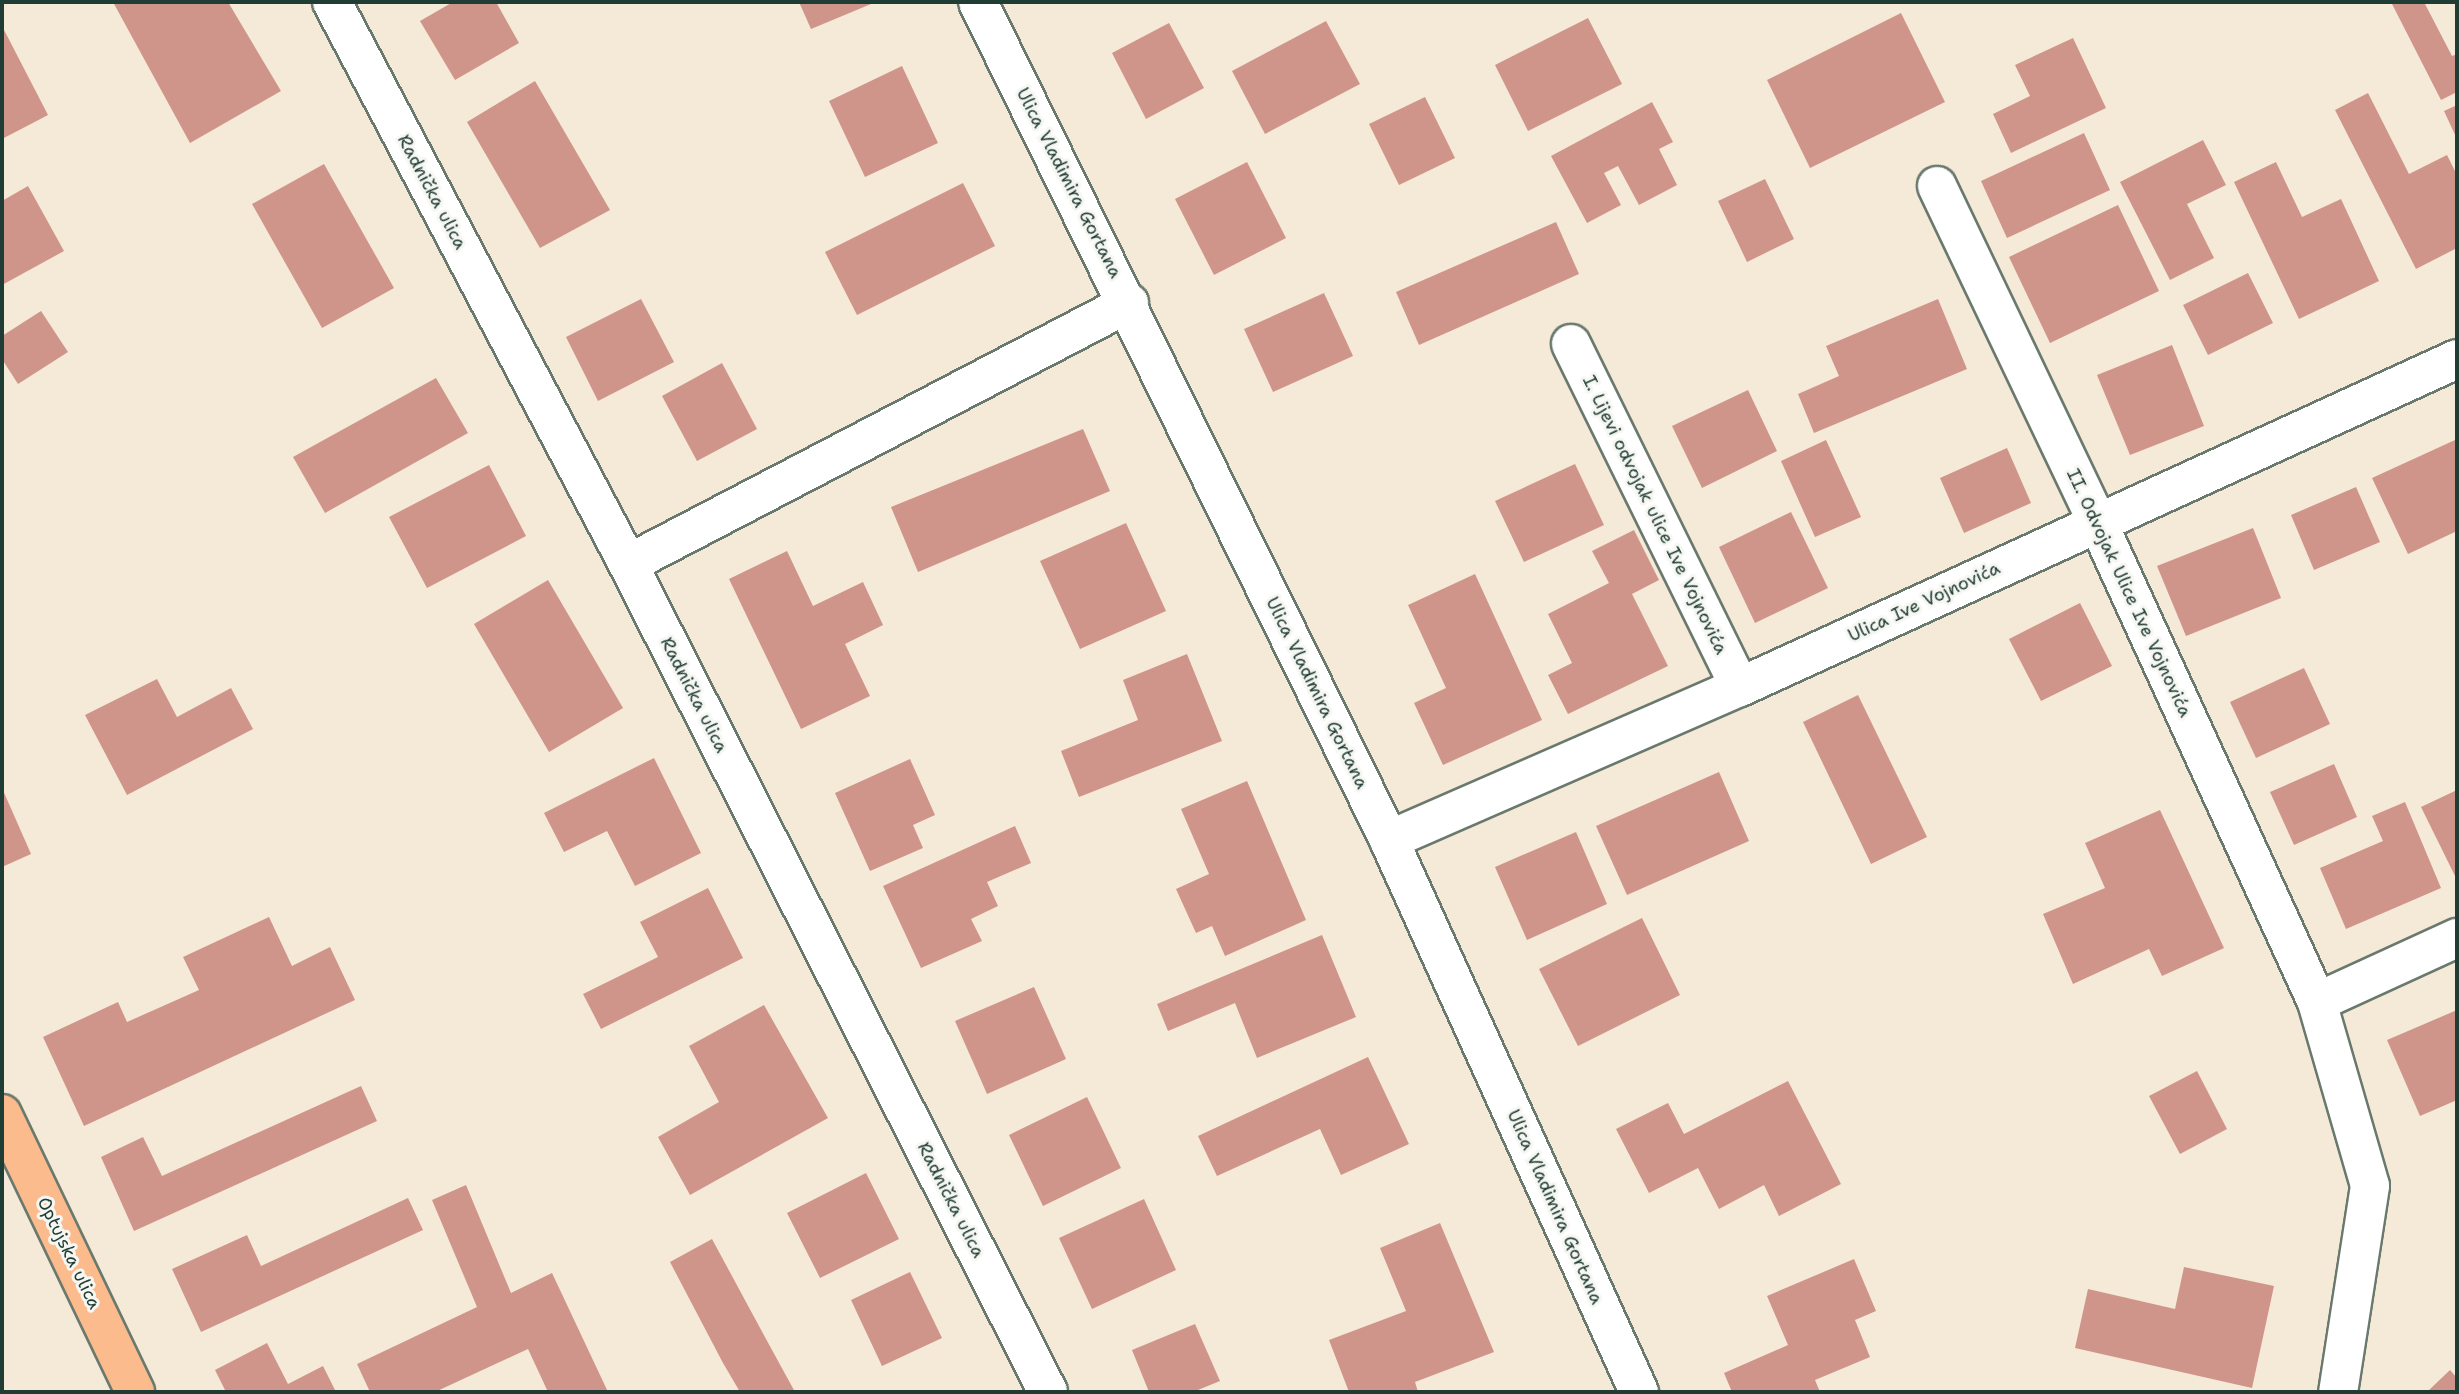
<!DOCTYPE html>
<meta charset="utf-8">
<style>
body{margin:0}
#map{position:relative;width:2459px;height:1394px;overflow:hidden;background:#f5e9d7;font-family:"Shantell Sans",sans-serif}
div>[style]{position:absolute}
.building>*{inset:0;background:#d0958a}
.roads{filter:drop-shadow(2px 0 #6a796d) drop-shadow(-2px 0 #6a796d) drop-shadow(0 2px #6a796d) drop-shadow(0 -2px #6a796d)}
.minor>*{height:38px;margin:-19px;padding:0 19px;transform-origin:19px;border-radius:19px;background:#fff}
.major>*{height:38px;margin:-19px;padding:0 19px;transform-origin:19px;border-radius:19px;background:#fbbb8c}
span{translate:-50% -50%;white-space:nowrap;text-align:center;line-height:1.15;-webkit-text-stroke:6px #f6f6f2;paint-order:stroke}
.street-label{font-size:18px;color:#1f3d34}
.frame{position:absolute;inset:0;border:4px solid #1f3d34;pointer-events:none}
</style>
<div id="map">
<div class="building">
<div style="clip-path:polygon(113px 2px,228px 2px,281px 91px,190px 143px)"></div>
<div style="clip-path:polygon(453px 2px,496px 2px,519px 43px,455px 80px,420px 21px)"></div>
<div style="clip-path:polygon(799px 2px,870px 2px,871px 4px,811px 29px)"></div>
<div style="clip-path:polygon(2391px 2px,2424px 2px,2452px 56px,2457px 54px,2457px 92px,2441px 100px)"></div>
<div style="clip-path:polygon(1901px 13px,1945px 102px,1810px 168px,1767px 80px)"></div>
<div style="clip-path:polygon(1588px 18px,1622px 84px,1528px 131px,1495px 65px)"></div>
<div style="clip-path:polygon(1326px 21px,1360px 84px,1265px 134px,1232px 71px)"></div>
<div style="clip-path:polygon(1169px 23px,1204px 88px,1146px 119px,1112px 53px)"></div>
<div style="clip-path:polygon(2px 26px,48px 115px,2px 139px)"></div>
<div style="clip-path:polygon(2073px 38px,2106px 108px,2011px 153px,1993px 114px,2030px 96px,2015px 65px)"></div>
<div style="clip-path:polygon(902px 66px,938px 143px,865px 177px,829px 101px)"></div>
<div style="clip-path:polygon(535px 81px,610px 210px,540px 248px,467px 122px)"></div>
<div style="clip-path:polygon(2368px 93px,2409px 174px,2447px 155px,2457px 175px,2457px 248px,2416px 269px,2335px 110px)"></div>
<div style="clip-path:polygon(1425px 97px,1455px 158px,1399px 185px,1369px 124px)"></div>
<div style="clip-path:polygon(1652px 102px,1673px 142px,1659px 149px,1677px 185px,1639px 205px,1618px 166px,1604px 173px,1621px 205px,1587px 223px,1551px 156px)"></div>
<div style="clip-path:polygon(2457px 105px,2457px 139px,2444px 111px)"></div>
<div style="clip-path:polygon(2084px 133px,2110px 190px,2007px 238px,1981px 181px)"></div>
<div style="clip-path:polygon(2203px 140px,2226px 185px,2187px 204px,2214px 258px,2170px 280px,2120px 182px)"></div>
<div style="clip-path:polygon(1247px 162px,1286px 238px,1214px 275px,1175px 199px)"></div>
<div style="clip-path:polygon(2276px 162px,2302px 217px,2341px 199px,2379px 281px,2299px 319px,2234px 182px)"></div>
<div style="clip-path:polygon(324px 164px,394px 288px,322px 328px,252px 204px)"></div>
<div style="clip-path:polygon(1765px 179px,1794px 239px,1747px 262px,1718px 201px)"></div>
<div style="clip-path:polygon(963px 183px,995px 246px,857px 315px,825px 252px)"></div>
<div style="clip-path:polygon(28px 186px,64px 251px,2px 285px,2px 201px)"></div>
<div style="clip-path:polygon(2118px 205px,2159px 291px,2050px 343px,2009px 257px)"></div>
<div style="clip-path:polygon(1556px 222px,1579px 274px,1419px 345px,1396px 292px)"></div>
<div style="clip-path:polygon(2248px 273px,2273px 323px,2208px 355px,2183px 305px)"></div>
<div style="clip-path:polygon(1324px 293px,1353px 356px,1273px 392px,1244px 329px)"></div>
<div style="clip-path:polygon(641px 299px,674px 362px,598px 401px,566px 337px)"></div>
<div style="clip-path:polygon(1938px 299px,1967px 369px,1814px 433px,1798px 394px,1839px 376px,1826px 346px)"></div>
<div style="clip-path:polygon(41px 311px,68px 352px,18px 384px,2px 359px,2px 336px)"></div>
<div style="clip-path:polygon(2172px 345px,2204px 426px,2130px 455px,2097px 375px)"></div>
<div style="clip-path:polygon(722px 363px,757px 429px,697px 461px,662px 396px)"></div>
<div style="clip-path:polygon(436px 378px,468px 433px,325px 513px,293px 457px)"></div>
<div style="clip-path:polygon(1748px 390px,1777px 451px,1702px 488px,1672px 426px)"></div>
<div style="clip-path:polygon(1083px 429px,1110px 491px,918px 572px,891px 507px)"></div>
<div style="clip-path:polygon(1826px 440px,1861px 517px,1815px 537px,1781px 461px)"></div>
<div style="clip-path:polygon(2455px 440px,2457px 531px,2408px 554px,2372px 478px)"></div>
<div style="clip-path:polygon(2007px 448px,2031px 503px,1964px 533px,1940px 478px)"></div>
<div style="clip-path:polygon(1575px 464px,1604px 525px,1524px 562px,1495px 501px)"></div>
<div style="clip-path:polygon(489px 465px,526px 536px,427px 588px,389px 517px)"></div>
<div style="clip-path:polygon(2356px 487px,2380px 542px,2314px 570px,2291px 515px)"></div>
<div style="clip-path:polygon(1791px 512px,1828px 588px,1755px 623px,1719px 547px)"></div>
<div style="clip-path:polygon(1126px 523px,1166px 611px,1080px 649px,1040px 561px)"></div>
<div style="clip-path:polygon(2253px 528px,2281px 598px,2186px 636px,2157px 566px)"></div>
<div style="clip-path:polygon(1634px 530px,1659px 580px,1632px 594px,1668px 666px,1568px 714px,1548px 675px,1572px 663px,1548px 614px,1609px 583px,1592px 551px)"></div>
<div style="clip-path:polygon(787px 551px,813px 606px,863px 582px,883px 625px,845px 644px,870px 696px,801px 729px,729px 579px)"></div>
<div style="clip-path:polygon(1475px 574px,1542px 720px,1443px 765px,1414px 703px,1446px 688px,1408px 605px)"></div>
<div style="clip-path:polygon(548px 580px,623px 708px,549px 752px,474px 624px)"></div>
<div style="clip-path:polygon(2080px 603px,2112px 666px,2041px 701px,2009px 639px)"></div>
<div style="clip-path:polygon(1187px 654px,1222px 741px,1079px 797px,1061px 751px,1138px 720px,1123px 680px)"></div>
<div style="clip-path:polygon(2304px 668px,2330px 724px,2256px 758px,2230px 702px)"></div>
<div style="clip-path:polygon(157px 679px,177px 717px,231px 688px,253px 729px,127px 795px,85px 715px)"></div>
<div style="clip-path:polygon(1858px 695px,1927px 837px,1871px 864px,1803px 722px)"></div>
<div style="clip-path:polygon(654px 758px,701px 853px,635px 886px,607px 831px,564px 852px,544px 813px)"></div>
<div style="clip-path:polygon(910px 759px,935px 815px,913px 825px,923px 848px,870px 871px,835px 793px)"></div>
<div style="clip-path:polygon(2334px 764px,2357px 817px,2294px 845px,2270px 792px)"></div>
<div style="clip-path:polygon(1719px 772px,1749px 841px,1627px 895px,1596px 826px)"></div>
<div style="clip-path:polygon(1247px 781px,1306px 920px,1225px 956px,1212px 926px,1196px 933px,1176px 889px,1209px 874px,1181px 809px)"></div>
<div style="clip-path:polygon(2px 788px,31px 854px,2px 867px)"></div>
<div style="clip-path:polygon(2457px 790px,2457px 880px,2421px 807px)"></div>
<div style="clip-path:polygon(2405px 802px,2441px 888px,2346px 929px,2320px 868px,2383px 841px,2372px 816px)"></div>
<div style="clip-path:polygon(2160px 810px,2224px 948px,2162px 976px,2149px 949px,2073px 984px,2043px 914px,2105px 888px,2085px 843px)"></div>
<div style="clip-path:polygon(1015px 826px,1031px 863px,987px 882px,998px 906px,971px 919px,982px 941px,921px 968px,883px 886px)"></div>
<div style="clip-path:polygon(1576px 832px,1607px 904px,1527px 940px,1495px 867px)"></div>
<div style="clip-path:polygon(708px 888px,743px 958px,601px 1029px,583px 994px,658px 957px,640px 922px)"></div>
<div style="clip-path:polygon(269px 917px,292px 966px,330px 947px,355px 1000px,84px 1126px,43px 1037px,118px 1002px,127px 1022px,199px 990px,183px 957px)"></div>
<div style="clip-path:polygon(1642px 918px,1680px 995px,1578px 1046px,1539px 969px)"></div>
<div style="clip-path:polygon(1322px 935px,1356px 1017px,1257px 1058px,1235px 1003px,1168px 1031px,1157px 1004px)"></div>
<div style="clip-path:polygon(1034px 987px,1066px 1059px,987px 1094px,955px 1021px)"></div>
<div style="clip-path:polygon(764px 1005px,828px 1118px,690px 1195px,658px 1137px,719px 1102px,689px 1046px)"></div>
<div style="clip-path:polygon(2457px 1010px,2457px 1100px,2420px 1116px,2387px 1040px)"></div>
<div style="clip-path:polygon(1368px 1057px,1409px 1144px,1341px 1175px,1320px 1129px,1217px 1176px,1198px 1136px)"></div>
<div style="clip-path:polygon(2197px 1071px,2227px 1129px,2180px 1154px,2149px 1096px)"></div>
<div style="clip-path:polygon(1788px 1081px,1841px 1184px,1779px 1216px,1764px 1185px,1719px 1209px,1698px 1168px,1649px 1193px,1616px 1129px,1668px 1103px,1684px 1134px)"></div>
<div style="clip-path:polygon(361px 1086px,377px 1121px,134px 1231px,101px 1157px,143px 1137px,162px 1176px)"></div>
<div style="clip-path:polygon(1087px 1097px,1121px 1168px,1043px 1206px,1009px 1135px)"></div>
<div style="clip-path:polygon(866px 1173px,899px 1239px,820px 1278px,787px 1213px)"></div>
<div style="clip-path:polygon(466px 1185px,511px 1293px,552px 1273px,608px 1392px,548px 1392px,528px 1349px,435px 1392px,370px 1392px,357px 1364px,477px 1307px,432px 1200px)"></div>
<div style="clip-path:polygon(408px 1198px,423px 1230px,201px 1332px,172px 1269px,247px 1235px,261px 1266px)"></div>
<div style="clip-path:polygon(1144px 1199px,1176px 1270px,1092px 1309px,1059px 1238px)"></div>
<div style="clip-path:polygon(1440px 1223px,1494px 1352px,1415px 1382px,1418px 1392px,1349px 1392px,1329px 1340px,1406px 1311px,1380px 1248px)"></div>
<div style="clip-path:polygon(712px 1239px,766px 1339px,795px 1392px,740px 1392px,723px 1363px,670px 1262px)"></div>
<div style="clip-path:polygon(1854px 1259px,1876px 1311px,1855px 1320px,1870px 1357px,1815px 1380px,1820px 1392px,1732px 1392px,1724px 1373px,1788px 1345px,1767px 1296px)"></div>
<div style="clip-path:polygon(2184px 1267px,2274px 1286px,2252px 1388px,2075px 1348px,2088px 1289px,2175px 1309px)"></div>
<div style="clip-path:polygon(910px 1272px,942px 1338px,882px 1366px,851px 1300px)"></div>
<div style="clip-path:polygon(1195px 1324px,1220px 1381px,1193px 1392px,1149px 1392px,1132px 1350px)"></div>
<div style="clip-path:polygon(267px 1343px,288px 1384px,323px 1366px,336px 1392px,226px 1392px,215px 1370px)"></div>
<div style="clip-path:polygon(2450px 1370px,2457px 1378px,2457px 1392px,2427px 1392px)"></div>
</div>
<div class="roads">
<div class="minor">
<div style="left:332px;top:2px;width:635px;rotate:62.22deg"></div>
<div style="left:628px;top:564px;width:928px;rotate:63.1deg"></div>
<div style="left:978px;top:2px;width:933px;rotate:63.87deg"></div>
<div style="left:1389px;top:840px;width:606px;rotate:65.63deg"></div>
<div style="left:1937px;top:186px;width:371px;rotate:64.5deg"></div>
<div style="left:2097px;top:521px;width:529px;rotate:65.42deg"></div>
<div style="left:2317px;top:1002px;width:191px;rotate:73.9deg"></div>
<div style="left:2370px;top:1186px;width:208px;rotate:98.8deg"></div>
<div style="left:1571px;top:344px;width:382px;rotate:63.8deg"></div>
<div style="left:628px;top:564px;width:565px;rotate:-27.52deg"></div>
<div style="left:1389px;top:840px;width:383px;rotate:-23.6deg"></div>
<div style="left:1740px;top:687px;width:788px;rotate:-24.58deg"></div>
<div style="left:2317px;top:1002px;width:154px;rotate:-24.6deg"></div>
</div>
<div class="major">
<div style="left:2px;top:1114px;width:308px;rotate:64.4deg"></div>
</div>
</div>
<div class="street-label">
<span style="left:1069px;top:183px;rotate:63deg">Ulica Vladimira Gortana</span>
<span style="left:432px;top:192px;rotate:62deg">Radnička ulica</span>
<span style="left:1655px;top:515px;rotate:64deg">I. Lijevi odvojak ulice Ive Vojnovića</span>
<span style="left:2129px;top:593px;rotate:65deg">II. Odvojak Ulice Ive Vojnovića</span>
<span style="left:1924px;top:602px;rotate:-25deg">Ulica Ive Vojnovića</span>
<span style="left:1317px;top:693px;rotate:64deg">Ulica Vladimira Gortana</span>
<span style="left:694px;top:695px;rotate:63deg">Radnička ulica</span>
<span style="left:951px;top:1200px;rotate:63deg">Radnička ulica</span>
<span style="left:1555px;top:1207px;rotate:66deg">Ulica Vladimira Gortana</span>
<span style="left:69px;top:1253px;rotate:64deg">Optujska ulica</span>
</div>
<div class="frame"></div>
</div>
